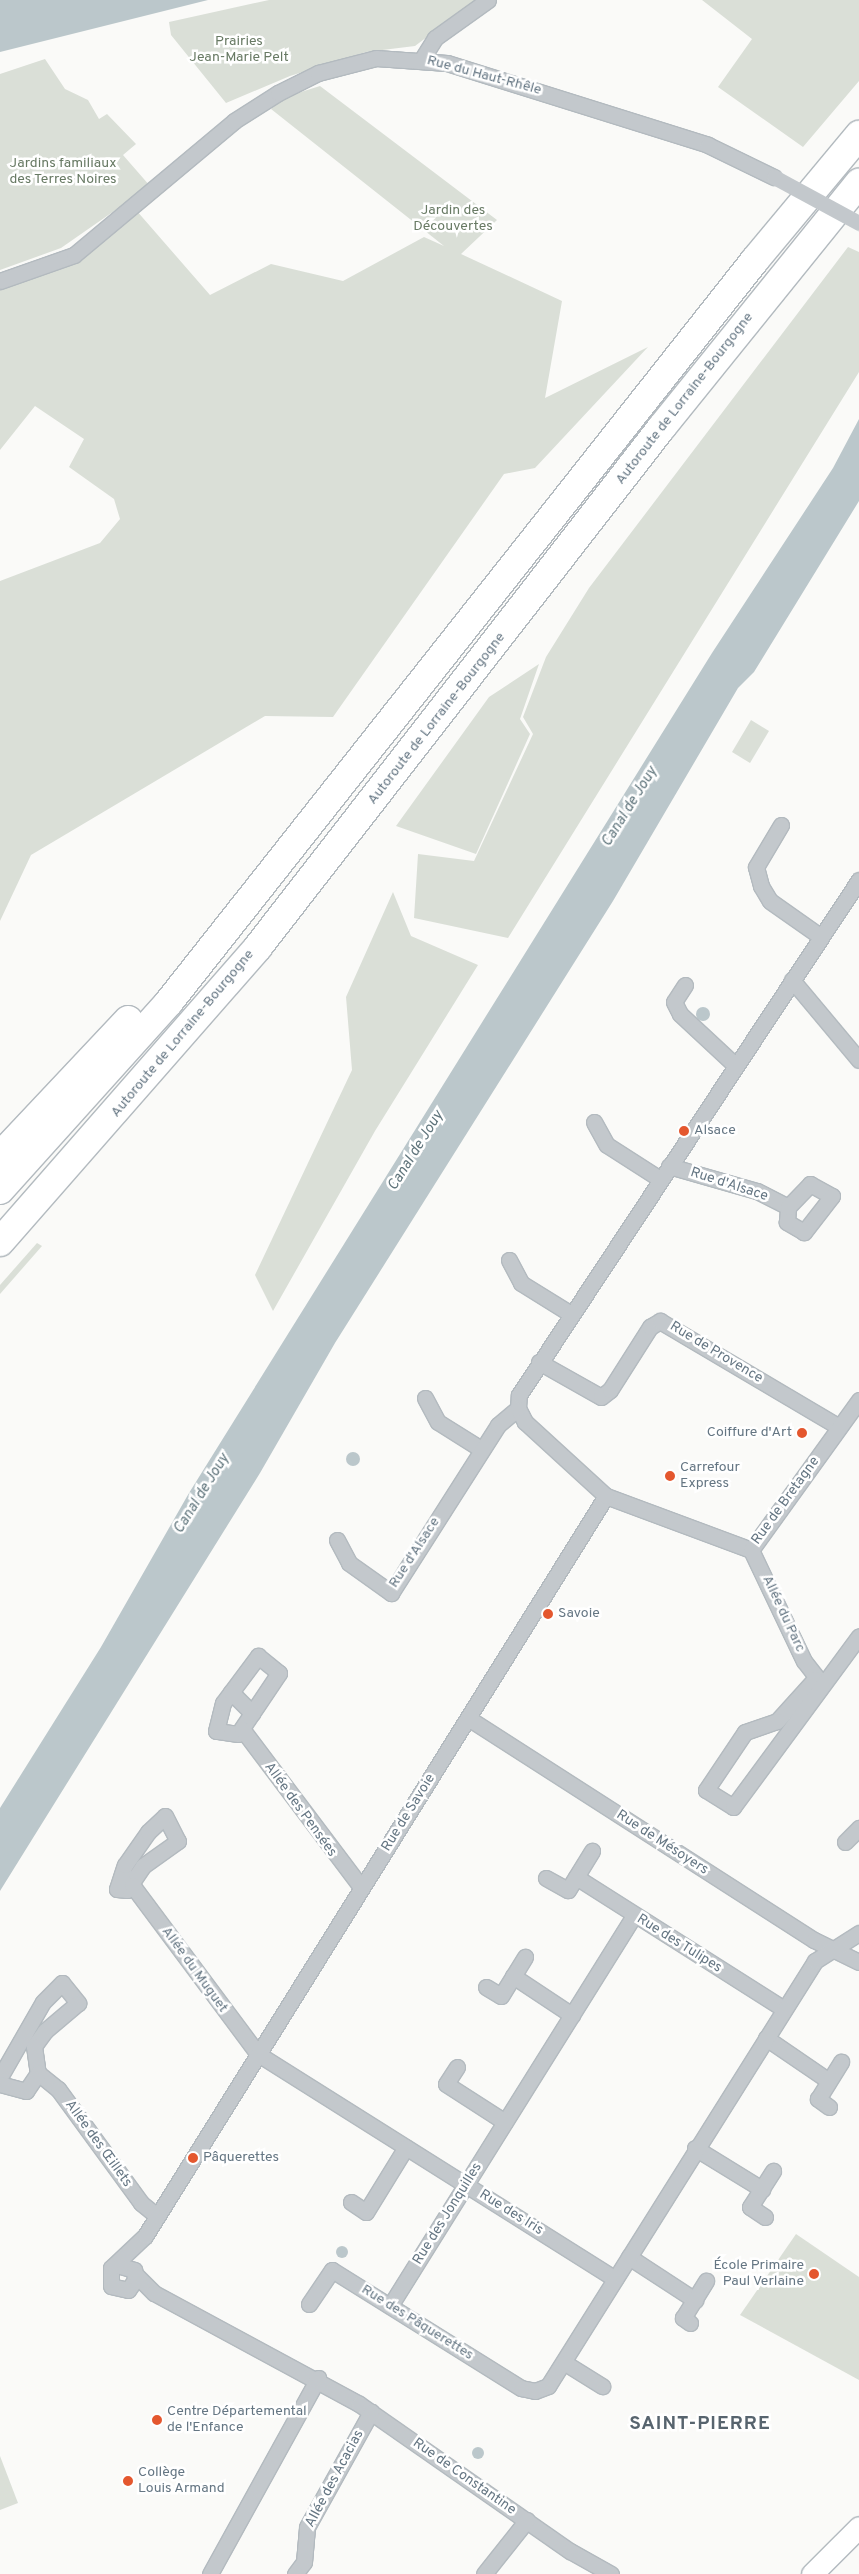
<!DOCTYPE html>
<meta charset="utf-8">
<style>
body{margin:0}
#map{position:relative;width:859px;height:2574px;overflow:hidden;background:#fafaf8;font-family:Overpass,sans-serif}
div>[style]{position:absolute}
.green>*{inset:0;background:#dadfd7}
.water>*{inset:0;background:#bbc7cb}
.round{border-radius:50%}
.roads{filter:drop-shadow(1px 0 #b3babf) drop-shadow(-1px 0 #b3babf) drop-shadow(0 1px #b3babf) drop-shadow(0 -1px #b3babf)}
.minor>*{height:15px;margin:-7.5px;padding:0 7.5px;transform-origin:7.5px;border-radius:7.5px;background:#c3c8cc}
.secondary>*{height:21px;margin:-10.5px;padding:0 10.5px;transform-origin:10.5px;border-radius:10.5px;background:#fff}
.motorway>*{height:28px;margin:-14px;padding:0 14px;transform-origin:14px;border-radius:14px;background:#fff}
.minor-bridge>*{height:15px;margin:-7.5px;padding:0 7.5px;transform-origin:7.5px;border-radius:7.5px;background:#c3c8cc}
.dots>*{width:14px;height:14px;translate:-50% -50%;box-sizing:border-box;border:2px solid #fff;border-radius:50%}
span{translate:-50% -50%;white-space:nowrap;text-align:center;line-height:1.15;-webkit-text-stroke:5px #fff;paint-order:stroke}
.park-label{font-size:14px;color:#687a64}
.street-label{font-size:14px;color:#657683}
.poi-label{font-size:14px;color:#657683}
.left{translate:0 -50%;text-align:left}
.right{translate:-100% -50%;text-align:right}
.water-label{font-size:15px;color:#60757c;font-style:italic}
.district-label{font-size:19px;color:#57646e;font-weight:700;letter-spacing:1px}
</style>
<div id="map">
<div class="green">
<div style="clip-path:polygon(269px 0,476px 0,415px 46px,366px 52px,290px 76px,226px 103px,171px 35px,169px 22px)"></div>
<div style="clip-path:polygon(702px 0,859px 0,859px 81px,803px 147px,718px 87px,752px 39px)"></div>
<div style="clip-path:polygon(45px 59px,65px 89px,88px 100px,99px 119px,107px 114px,136px 144px,123px 155px,150px 186px,61px 248px,0 270px,0 74px)"></div>
<div style="clip-path:polygon(320px 86px,497px 220px,461px 254px,562px 301px,545px 398px,648px 347px,535px 468px,504px 474px,333px 717px,265px 716px,31px 855px,0 921px,0 581px,100px 543px,120px 519px,114px 499px,69px 467px,84px 439px,35px 406px,0 450px,0 282px,58px 262px,136px 210px,210px 295px,271px 264px,343px 281px,424px 237px,444px 246px,271px 109px,285px 97px)"></div>
<div style="clip-path:polygon(848px 247px,859px 252px,859px 372px,508px 938px,414px 918px,418px 854px,474px 861px,533px 734px,523px 717px,546px 657px,589px 588px)"></div>
<div style="clip-path:polygon(539px 664px,520px 719px,530px 734px,476px 854px,396px 826px,489px 697px)"></div>
<div style="clip-path:polygon(751px 720px,769px 731px,750px 763px,732px 752px)"></div>
<div style="clip-path:polygon(393px 892px,411px 936px,478px 965px,375px 1131px,273px 1311px,255px 1275px,352px 1070px,346px 997px)"></div>
<div style="clip-path:polygon(37px 1243px,42px 1246px,0 1294px,0 1285px)"></div>
<div style="clip-path:polygon(796px 2234px,859px 2277px,859px 2380px,740px 2315px)"></div>
<div style="clip-path:polygon(0 2456px,18px 2503px,0 2510px)"></div>
</div>
<div class="water">
<div style="clip-path:polygon(0 0,208px 0,0 52px)"></div>
<div style="clip-path:polygon(859px 419px,859px 501px,754px 672px,738px 688px,613px 901px,335px 1343px,260px 1473px,0 1891px,0 1808px,101px 1647px,189px 1493px,712px 653px,833px 468px)"></div>
<div class="round" style="left:696px;top:1007px;width:14px;height:14px"></div>
<div class="round" style="left:346px;top:1452px;width:14px;height:14px"></div>
<div class="round" style="left:336px;top:2246px;width:12px;height:12px"></div>
<div class="round" style="left:472px;top:2447px;width:12px;height:12px"></div>
</div>
<div class="roads">
<div class="minor">
<div style="left:422px;top:59px;width:25px;rotate:-58deg"></div>
<div style="left:435px;top:38px;width:65px;rotate:-35.6deg"></div>
<div style="left:0;top:281px;width:78px;rotate:-19.4deg"></div>
<div style="left:74px;top:255px;width:209px;rotate:-39.9deg"></div>
<div style="left:234px;top:121px;width:52px;rotate:-32.5deg"></div>
<div style="left:278px;top:93px;width:45px;rotate:-26.6deg"></div>
<div style="left:318px;top:73px;width:60px;rotate:-14.5deg"></div>
<div style="left:376px;top:58px;width:71px;rotate:4deg"></div>
<div style="left:447px;top:63px;width:274px;rotate:17.4deg"></div>
<div style="left:708px;top:145px;width:73px;rotate:25.9deg"></div>
<div style="left:781px;top:825px;width:49px;rotate:120.8deg"></div>
<div style="left:756px;top:867px;width:20px;rotate:75deg"></div>
<div style="left:761px;top:886px;width:17px;rotate:59deg"></div>
<div style="left:770px;top:901px;width:62px;rotate:35.2deg"></div>
<div style="left:792px;top:980px;width:104px;rotate:50.1deg"></div>
<div style="left:685px;top:985px;width:20px;rotate:123deg"></div>
<div style="left:674px;top:1002px;width:13px;rotate:63deg"></div>
<div style="left:680px;top:1014px;width:76px;rotate:42.9deg"></div>
<div style="left:594px;top:1122px;width:26px;rotate:61deg"></div>
<div style="left:607px;top:1145px;width:63px;rotate:32.7deg"></div>
<div style="left:669px;top:1166px;width:91px;rotate:15.9deg"></div>
<div style="left:757px;top:1191px;width:35px;rotate:27deg"></div>
<div style="left:810px;top:1184px;width:25px;rotate:29deg"></div>
<div style="left:832px;top:1196px;width:46px;rotate:127.9deg"></div>
<div style="left:804px;top:1232px;width:20px;rotate:-150deg"></div>
<div style="left:787px;top:1222px;width:15px;rotate:-86deg"></div>
<div style="left:788px;top:1207px;width:32px;rotate:-46deg"></div>
<div style="left:509px;top:1260px;width:26px;rotate:62deg"></div>
<div style="left:521px;top:1283px;width:59px;rotate:31.8deg"></div>
<div style="left:539px;top:1362px;width:71px;rotate:29.4deg"></div>
<div style="left:601px;top:1397px;width:11px;rotate:-38deg"></div>
<div style="left:610px;top:1390px;width:75px;rotate:-57.6deg"></div>
<div style="left:650px;top:1327px;width:12px;rotate:-31deg"></div>
<div style="left:660px;top:1321px;width:208px;rotate:30.6deg"></div>
<div style="left:425px;top:1398px;width:27px;rotate:62deg"></div>
<div style="left:438px;top:1422px;width:51px;rotate:32.1deg"></div>
<div style="left:606px;top:1496px;width:155px;rotate:20.4deg"></div>
<div style="left:751px;top:1550px;width:185px;rotate:-54.2deg"></div>
<div style="left:337px;top:1540px;width:26px;rotate:62deg"></div>
<div style="left:349px;top:1563px;width:52px;rotate:35.5deg"></div>
<div style="left:391px;top:1593px;width:199px;rotate:-57.5deg"></div>
<div style="left:498px;top:1425px;width:26px;rotate:-40deg"></div>
<div style="left:751px;top:1550px;width:123px;rotate:64.5deg"></div>
<div style="left:804px;top:1661px;width:29px;rotate:52deg"></div>
<div style="left:258px;top:1656px;width:27px;rotate:39deg"></div>
<div style="left:279px;top:1673px;width:73px;rotate:123.9deg"></div>
<div style="left:238px;top:1734px;width:22px;rotate:-172deg"></div>
<div style="left:216px;top:1731px;width:29px;rotate:-76deg"></div>
<div style="left:223px;top:1703px;width:59px;rotate:-53.3deg"></div>
<div style="left:815px;top:1679px;width:57px;rotate:132.1deg"></div>
<div style="left:777px;top:1721px;width:34px;rotate:161deg"></div>
<div style="left:745px;top:1732px;width:70px;rotate:123.9deg"></div>
<div style="left:706px;top:1790px;width:32px;rotate:32deg"></div>
<div style="left:733px;top:1807px;width:212px;rotate:-53.6deg"></div>
<div style="left:231px;top:1692px;width:30px;rotate:45deg"></div>
<div style="left:468px;top:1718px;width:411px;rotate:32.7deg"></div>
<div style="left:814px;top:1940px;width:50px;rotate:26.1deg"></div>
<div style="left:242px;top:1729px;width:199px;rotate:53deg"></div>
<div style="left:165px;top:1816px;width:28px;rotate:63deg"></div>
<div style="left:178px;top:1841px;width:43px;rotate:144.5deg"></div>
<div style="left:143px;top:1866px;width:29px;rotate:124deg"></div>
<div style="left:127px;top:1890px;width:10px;rotate:-174deg"></div>
<div style="left:117px;top:1889px;width:25px;rotate:-72deg"></div>
<div style="left:125px;top:1865px;width:40px;rotate:-55.1deg"></div>
<div style="left:148px;top:1832px;width:23px;rotate:-43deg"></div>
<div style="left:845px;top:1842px;width:20px;rotate:-45deg"></div>
<div style="left:576px;top:1877px;width:246px;rotate:32.4deg"></div>
<div style="left:546px;top:1878px;width:25px;rotate:29deg"></div>
<div style="left:568px;top:1890px;width:46px;rotate:-58.4deg"></div>
<div style="left:132px;top:1885px;width:211px;rotate:53.3deg"></div>
<div style="left:258px;top:2054px;width:422px;rotate:32.2deg"></div>
<div style="left:513px;top:1976px;width:71px;rotate:33.5deg"></div>
<div style="left:486px;top:1987px;width:17px;rotate:31deg"></div>
<div style="left:501px;top:1996px;width:46px;rotate:-58.4deg"></div>
<div style="left:766px;top:2038px;width:76px;rotate:34.3deg"></div>
<div style="left:457px;top:2067px;width:20px;rotate:123deg"></div>
<div style="left:446px;top:2084px;width:70px;rotate:32.8deg"></div>
<div style="left:0;top:2077px;width:86px;rotate:-60.2deg"></div>
<div style="left:43px;top:2002px;width:27px;rotate:-45deg"></div>
<div style="left:62px;top:1983px;width:26px;rotate:51deg"></div>
<div style="left:78px;top:2003px;width:43px;rotate:139.7deg"></div>
<div style="left:45px;top:2031px;width:19px;rotate:126deg"></div>
<div style="left:34px;top:2046px;width:27px;rotate:82deg"></div>
<div style="left:38px;top:2073px;width:26px;rotate:39deg"></div>
<div style="left:58px;top:2089px;width:141px;rotate:53.9deg"></div>
<div style="left:141px;top:2203px;width:21px;rotate:39deg"></div>
<div style="left:0;top:2084px;width:27px;rotate:15deg"></div>
<div style="left:26px;top:2091px;width:22px;rotate:-56deg"></div>
<div style="left:829px;top:2107px;width:14px;rotate:-144deg"></div>
<div style="left:818px;top:2099px;width:44px;rotate:-58.1deg"></div>
<div style="left:695px;top:2148px;width:79px;rotate:31.5deg"></div>
<div style="left:351px;top:2202px;width:18px;rotate:34deg"></div>
<div style="left:366px;top:2212px;width:76px;rotate:-58.4deg"></div>
<div style="left:765px;top:2217px;width:18px;rotate:-146deg"></div>
<div style="left:750px;top:2207px;width:43px;rotate:-57.4deg"></div>
<div style="left:629px;top:2257px;width:79px;rotate:33.1deg"></div>
<div style="left:117px;top:2265px;width:18px;rotate:16deg"></div>
<div style="left:134px;top:2270px;width:10px;rotate:84deg"></div>
<div style="left:135px;top:2280px;width:12px;rotate:125deg"></div>
<div style="left:128px;top:2290px;width:17px;rotate:-167deg"></div>
<div style="left:111px;top:2286px;width:18px;rotate:-90deg"></div>
<div style="left:111px;top:2268px;width:47px;rotate:-43.3deg"></div>
<div style="left:145px;top:2236px;width:872px;rotate:-58.08deg"></div>
<div style="left:606px;top:1496px;width:110px;rotate:-137.6deg"></div>
<div style="left:525px;top:1422px;width:16px;rotate:-117deg"></div>
<div style="left:518px;top:1408px;width:13px;rotate:-86deg"></div>
<div style="left:519px;top:1395px;width:617px;rotate:-56.57deg"></div>
<div style="left:135px;top:2274px;width:27px;rotate:45deg"></div>
<div style="left:154px;top:2293px;width:233px;rotate:28.4deg"></div>
<div style="left:359px;top:2404px;width:257px;rotate:34.9deg"></div>
<div style="left:570px;top:2551px;width:47px;rotate:29.3deg"></div>
<div style="left:309px;top:2304px;width:41px;rotate:-55.9deg"></div>
<div style="left:332px;top:2270px;width:223px;rotate:32deg"></div>
<div style="left:521px;top:2388px;width:14px;rotate:12deg"></div>
<div style="left:535px;top:2391px;width:14px;rotate:-21deg"></div>
<div style="left:548px;top:2386px;width:502px;rotate:-57.86deg"></div>
<div style="left:815px;top:1961px;width:52px;rotate:-32.5deg"></div>
<div style="left:390px;top:2306px;width:460px;rotate:-58deg"></div>
<div style="left:690px;top:2323px;width:9px;rotate:-144deg"></div>
<div style="left:683px;top:2318px;width:44px;rotate:-58.1deg"></div>
<div style="left:565px;top:2363px;width:44px;rotate:31.9deg"></div>
<div style="left:210px;top:2574px;width:224px;rotate:-61.1deg"></div>
<div style="left:295px;top:2574px;width:15px;rotate:-53deg"></div>
<div style="left:304px;top:2562px;width:35px;rotate:-85deg"></div>
<div style="left:307px;top:2527px;width:132px;rotate:-60.9deg"></div>
<div style="left:484px;top:2574px;width:69px;rotate:-51.5deg"></div>
</div>
<div class="secondary">
<div style="left:812px;top:2574px;width:66px;rotate:-45deg"></div>
</div>
<div class="motorway">
<div style="left:0;top:1156px;width:187px;rotate:-46.7deg"></div>
<div style="left:0;top:1190px;width:253px;rotate:-48deg"></div>
<div style="left:169px;top:1002px;width:945px;rotate:-51.7deg"></div>
<div style="left:755px;top:260px;width:163px;rotate:-50.2deg"></div>
<div style="left:0;top:1242px;width:392px;rotate:-48.8deg"></div>
<div style="left:258px;top:947px;width:658px;rotate:-52.16deg"></div>
<div style="left:662px;top:427px;width:314px;rotate:-51.1deg"></div>
</div>
</div>
<div class="minor-bridge">
<div style="left:774px;top:177px;width:97px;rotate:28.4deg"></div>
</div>
<div class="dots">
<div style="left:684px;top:1131px;background:#e4572e"></div>
<div style="left:802px;top:1433px;background:#e4572e"></div>
<div style="left:670px;top:1476px;background:#e4572e"></div>
<div style="left:548px;top:1614px;background:#e4572e"></div>
<div style="left:193px;top:2158px;background:#e4572e"></div>
<div style="left:814px;top:2274px;background:#e4572e"></div>
<div style="left:157px;top:2420px;background:#e4572e"></div>
<div style="left:128px;top:2481px;background:#e4572e"></div>
</div>
<div class="park-label">
<span style="left:239px;top:50px">Prairies<br>Jean-Marie Pelt</span>
<span style="left:63px;top:172px">Jardins familiaux<br>des Terres Noires</span>
<span style="left:453px;top:219px">Jardin des<br>Découvertes</span>
</div>
<div class="street-label">
<span style="left:484px;top:76px;rotate:15deg">Rue du Haut-Rhêle</span>
<span style="left:685px;top:399px;rotate:-52deg">Autoroute de Lorraine-Bourgogne</span>
<span style="left:437px;top:719px;rotate:-52deg">Autoroute de Lorraine-Bourgogne</span>
<span style="left:183px;top:1034px;rotate:-50deg">Autoroute de Lorraine-Bourgogne</span>
<span style="left:729px;top:1185px;rotate:18deg">Rue d'Alsace</span>
<span style="left:716px;top:1353px;rotate:31deg">Rue de Provence</span>
<span style="left:786px;top:1501px;rotate:-54deg">Rue de Bretagne</span>
<span style="left:415px;top:1553px;rotate:-57deg">Rue d'Alsace</span>
<span style="left:783px;top:1614px;rotate:65deg">Allée du Parc</span>
<span style="left:300px;top:1810px;rotate:54deg">Allée des Pensées</span>
<span style="left:409px;top:1813px;rotate:-58deg">Rue de Savoie</span>
<span style="left:662px;top:1843px;rotate:33deg">Rue de Mésoyers</span>
<span style="left:679px;top:1944px;rotate:32deg">Rue des Tulipes</span>
<span style="left:194px;top:1970px;rotate:54deg">Allée du Muguet</span>
<span style="left:98px;top:2144px;rotate:54deg">Allée des Œillets</span>
<span style="left:511px;top:2213px;rotate:32deg">Rue des Iris</span>
<span style="left:448px;top:2214px;rotate:-58deg">Rue des Jonquilles</span>
<span style="left:417px;top:2323px;rotate:32deg">Rue des Pâquerettes</span>
<span style="left:464px;top:2477px;rotate:35deg">Rue de Constantine</span>
<span style="left:335px;top:2479px;rotate:-62deg">Allée des Acacias</span>
</div>
<div class="poi-label">
<span class="left" style="left:694px;top:1131px">Alsace</span>
<span class="right" style="left:792px;top:1433px">Coiffure d'Art</span>
<span class="left" style="left:680px;top:1476px">Carrefour<br>Express</span>
<span class="left" style="left:558px;top:1614px">Savoie</span>
<span class="left" style="left:203px;top:2158px">Pâquerettes</span>
<span class="right" style="left:804px;top:2274px">École Primaire<br>Paul Verlaine</span>
<span class="left" style="left:167px;top:2420px">Centre Départemental<br>de l'Enfance</span>
<span class="left" style="left:138px;top:2481px">Collège<br>Louis Armand</span>
</div>
<div class="water-label">
<span style="left:630px;top:807px;rotate:-58deg">Canal de Jouy</span>
<span style="left:416px;top:1151px;rotate:-58deg">Canal de Jouy</span>
<span style="left:202px;top:1494px;rotate:-58deg">Canal de Jouy</span>
</div>
<div class="district-label">
<span style="left:700px;top:2425px">SAINT-PIERRE</span>
</div>
</div>
